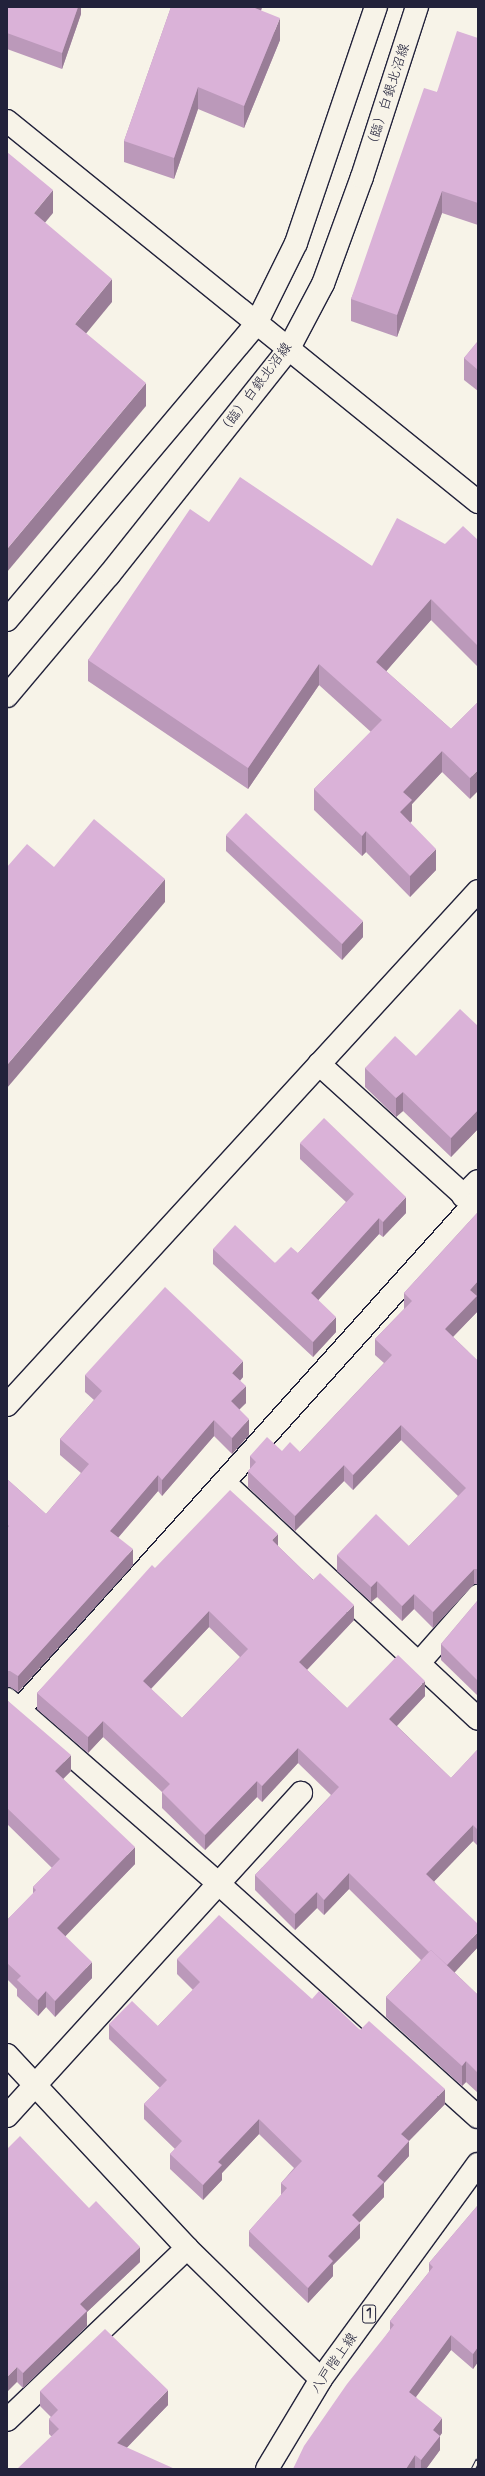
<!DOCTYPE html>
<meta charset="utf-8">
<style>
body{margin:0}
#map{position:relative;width:485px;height:2476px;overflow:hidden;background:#f7f3e8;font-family:Mynerve,"Klee One",sans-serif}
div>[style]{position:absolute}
.roads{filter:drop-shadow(1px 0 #22223b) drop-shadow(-1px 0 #22223b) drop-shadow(0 1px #22223b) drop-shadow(0 -1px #22223b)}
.minor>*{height:22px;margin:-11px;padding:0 11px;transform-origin:11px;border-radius:11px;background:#f7f3e8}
.major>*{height:22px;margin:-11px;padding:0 11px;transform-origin:11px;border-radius:11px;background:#f7f3e8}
.rail>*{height:4.5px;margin-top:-2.25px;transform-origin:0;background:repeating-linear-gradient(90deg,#f7f3e8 0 9px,#22223b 0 18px);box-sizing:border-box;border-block:1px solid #22223b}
.wall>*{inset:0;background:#bb99ba}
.shaded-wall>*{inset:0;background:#997d97}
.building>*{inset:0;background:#dab2d8}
span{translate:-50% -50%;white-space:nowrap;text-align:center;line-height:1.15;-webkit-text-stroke:3px #f7f3e8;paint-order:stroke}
.shield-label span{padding:1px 3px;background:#f7f3e8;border:1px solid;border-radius:3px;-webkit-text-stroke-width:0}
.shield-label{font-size:13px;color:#22223b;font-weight:700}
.street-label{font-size:14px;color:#22223b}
.frame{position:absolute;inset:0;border:8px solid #22223b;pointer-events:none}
</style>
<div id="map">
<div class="roads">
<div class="minor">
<div style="left:7px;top:121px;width:606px;rotate:38.97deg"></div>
<div style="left:7px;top:620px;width:387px;rotate:-49.9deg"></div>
<div style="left:256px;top:324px;width:90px;rotate:-63.7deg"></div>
<div style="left:296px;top:243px;width:249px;rotate:-71.3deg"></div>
<div style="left:7px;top:696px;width:158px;rotate:-49.9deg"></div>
<div style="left:109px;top:575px;width:288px;rotate:-51.5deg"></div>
<div style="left:288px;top:350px;width:75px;rotate:-62.1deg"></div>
<div style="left:323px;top:284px;width:114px;rotate:-70deg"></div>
<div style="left:362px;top:177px;width:179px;rotate:-72.1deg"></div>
<div style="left:319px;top:1064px;width:215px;rotate:42.2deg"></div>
<div style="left:463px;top:1196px;width:21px;rotate:-45deg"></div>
<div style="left:7px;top:1405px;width:697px;rotate:-47.5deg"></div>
<div style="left:224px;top:1482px;width:347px;rotate:43deg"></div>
<div style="left:418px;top:1664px;width:91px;rotate:-48.6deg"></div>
<div style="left:7px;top:1699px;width:281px;rotate:41.1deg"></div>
<div style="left:219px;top:1884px;width:348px;rotate:42deg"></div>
<div style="left:19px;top:1710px;width:679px;rotate:-48.04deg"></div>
<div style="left:7px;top:2055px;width:264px;rotate:47deg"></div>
<div style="left:187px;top:2248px;width:187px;rotate:44.4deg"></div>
<div style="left:7px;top:2116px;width:437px;rotate:-47.7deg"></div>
<div style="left:7px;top:2420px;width:249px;rotate:-43.7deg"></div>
</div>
<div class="major">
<div style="left:267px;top:2469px;width:105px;rotate:-59deg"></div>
<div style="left:321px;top:2379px;width:266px;rotate:-53.9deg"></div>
</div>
</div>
<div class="rail">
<div style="left:473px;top:2469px;width:11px;rotate:-63deg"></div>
</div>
<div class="wall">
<div style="clip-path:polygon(7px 7px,81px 7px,81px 14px,62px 69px,7px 49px)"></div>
<div style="clip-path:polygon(171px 7px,262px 7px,261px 11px,280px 40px,244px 128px,198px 109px,174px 179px,124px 162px,124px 141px)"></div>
<div style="clip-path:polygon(478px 38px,478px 225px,442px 213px,397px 337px,351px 321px,351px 299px,437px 92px)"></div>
<div style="clip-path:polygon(478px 341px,478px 391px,464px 380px,464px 358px)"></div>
<div style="clip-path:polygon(209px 522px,372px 566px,445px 544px,478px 540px,478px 667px,431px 620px,386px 671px,451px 729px,478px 702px,470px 799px,442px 772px,412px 804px,412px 821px,410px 822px,436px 870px,410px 897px,366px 852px,362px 856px,314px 810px,314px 789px,371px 732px,319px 685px,248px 789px,88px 681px,88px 660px)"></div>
<div style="clip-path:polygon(226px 835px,363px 937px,342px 960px,226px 851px)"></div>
<div style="clip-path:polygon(478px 1026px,478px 1129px,451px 1157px,403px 1111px,396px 1117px,365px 1087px,365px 1068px,416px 1056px)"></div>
<div style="clip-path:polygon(300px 1143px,406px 1213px,383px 1237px,379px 1234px,318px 1300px,336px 1332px,313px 1357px,213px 1264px,213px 1249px,275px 1263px,298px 1253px,346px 1202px,300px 1159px)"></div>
<div style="clip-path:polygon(478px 1212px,478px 1296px,477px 1298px,477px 1312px,453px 1337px,478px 1361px,478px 1584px,474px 1584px,433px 1628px,414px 1609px,402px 1621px,377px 1597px,371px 1602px,337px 1571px,337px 1555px,409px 1546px,458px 1496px,401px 1440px,353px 1490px,344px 1481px,295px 1531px,248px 1487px,248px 1471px,250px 1469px,250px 1456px,282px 1451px,300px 1452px,384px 1363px,375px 1355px,375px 1339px,404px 1309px,404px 1293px)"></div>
<div style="clip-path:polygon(85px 1375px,243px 1377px,240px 1381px,246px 1403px,239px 1409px,249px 1435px,232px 1454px,214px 1436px,162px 1496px,158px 1491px,118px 1538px,133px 1565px,18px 1692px,10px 1687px,7px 1687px,7px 1479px,46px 1514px,81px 1473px,60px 1455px,60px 1439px,94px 1400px,85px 1392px)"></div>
<div style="clip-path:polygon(evenodd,278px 1546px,354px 1620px,307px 1670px,347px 1708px,425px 1696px,397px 1726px,451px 1778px,478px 1749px,478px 1846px,473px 1841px,434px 1881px,478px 1947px,454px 1972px,478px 1995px,478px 2093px,466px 2082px,462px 2086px,386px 2017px,386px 1997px,421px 1960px,349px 1889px,324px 1915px,317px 1908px,295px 1930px,255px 1890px,255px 1875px,331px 1795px,298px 1763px,262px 1802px,257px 1797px,205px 1850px,162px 1808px,162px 1792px,103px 1737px,88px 1753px,37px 1709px,37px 1693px,155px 1568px,278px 1546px,209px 1627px,240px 1657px,182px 1718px,151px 1689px,209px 1627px)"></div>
<div style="clip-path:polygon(478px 1600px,478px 1696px,441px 1660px,441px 1644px)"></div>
<div style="clip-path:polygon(7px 1700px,71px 1771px,63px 1779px,135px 1864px,65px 1936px,92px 1978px,55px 2017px,46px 2007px,38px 2016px,17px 1996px,17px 1989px,7px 1979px,7px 1920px,33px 1894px,33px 1887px,52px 1868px,7px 1824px)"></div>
<div style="clip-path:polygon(177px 1959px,312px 1999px,360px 2030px,445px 2104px,409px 2141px,409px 2156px,384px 2183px,384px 2197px,359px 2223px,360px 2238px,333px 2265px,333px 2276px,308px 2303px,249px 2246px,249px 2231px,281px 2195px,281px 2183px,294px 2168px,259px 2134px,222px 2173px,222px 2180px,203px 2200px,170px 2169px,170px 2154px,175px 2149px,144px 2119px,144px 2104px,160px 2088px,109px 2039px,109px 2024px,158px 2026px,193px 1990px,177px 1974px)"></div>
<div style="clip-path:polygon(7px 2149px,140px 2262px,87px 2312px,87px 2326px,23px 2388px,17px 2382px)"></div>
<div style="clip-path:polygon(478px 2205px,478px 2362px,473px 2369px,451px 2350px,416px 2397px,442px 2433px,440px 2436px,440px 2450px,426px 2469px,293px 2469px,390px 2330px,390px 2321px,429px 2272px,429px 2263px)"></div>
<div style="clip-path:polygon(40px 2391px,168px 2405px,126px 2448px,51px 2436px,49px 2434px,49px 2419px,51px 2417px,40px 2406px)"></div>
</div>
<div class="shaded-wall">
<div style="clip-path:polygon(78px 7px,81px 7px,81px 14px,62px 69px,62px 53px)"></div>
<div style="clip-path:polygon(255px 7px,262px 7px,255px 30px)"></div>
<div style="clip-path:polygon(280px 18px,280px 40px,244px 128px,244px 106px)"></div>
<div style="clip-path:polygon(198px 87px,198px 109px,174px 179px,174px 158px)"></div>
<div style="clip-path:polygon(53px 190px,53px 213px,34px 236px,34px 213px)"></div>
<div style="clip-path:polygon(442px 191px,442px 213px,397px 337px,397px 315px)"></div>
<div style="clip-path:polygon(112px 279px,112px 302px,75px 347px,75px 324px)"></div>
<div style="clip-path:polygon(146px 383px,146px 406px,7px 572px,7px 549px)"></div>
<div style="clip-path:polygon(431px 599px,431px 620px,376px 683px,376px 662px)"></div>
<div style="clip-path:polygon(319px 664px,319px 685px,248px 789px,248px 768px)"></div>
<div style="clip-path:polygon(442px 751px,442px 772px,412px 804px,412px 821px,400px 833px,400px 812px,403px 792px)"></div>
<div style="clip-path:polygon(478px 770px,478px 791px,470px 799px,470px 778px)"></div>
<div style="clip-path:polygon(366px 831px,366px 852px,362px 856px,362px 836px)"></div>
<div style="clip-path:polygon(436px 849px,436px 870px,410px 897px,410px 876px)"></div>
<div style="clip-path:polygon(165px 879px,165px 902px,7px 1088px,7px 1065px)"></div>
<div style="clip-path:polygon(363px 921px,363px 937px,342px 960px,342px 944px)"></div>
<div style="clip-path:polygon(403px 1092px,403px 1111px,396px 1117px,396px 1098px)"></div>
<div style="clip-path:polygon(478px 1110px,478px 1129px,451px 1157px,451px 1138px)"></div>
<div style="clip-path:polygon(406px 1197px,406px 1213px,383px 1237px,383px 1222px)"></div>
<div style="clip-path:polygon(379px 1218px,379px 1234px,311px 1308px,311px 1293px)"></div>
<div style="clip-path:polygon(478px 1281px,478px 1296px,477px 1298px,477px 1312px,445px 1345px,445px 1329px,470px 1290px)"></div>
<div style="clip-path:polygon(336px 1317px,336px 1332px,313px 1357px,313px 1342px)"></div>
<div style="clip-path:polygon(243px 1361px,243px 1377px,232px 1389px,232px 1373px)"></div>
<div style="clip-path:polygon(246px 1386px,246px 1403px,231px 1418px,231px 1401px)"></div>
<div style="clip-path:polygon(249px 1419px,249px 1435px,232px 1454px,232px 1438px)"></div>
<div style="clip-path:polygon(214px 1420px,214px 1436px,162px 1496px,162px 1480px)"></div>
<div style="clip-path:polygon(401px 1425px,401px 1440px,353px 1490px,353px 1475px)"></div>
<div style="clip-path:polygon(344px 1465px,344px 1481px,295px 1531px,295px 1516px)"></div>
<div style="clip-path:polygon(158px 1475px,158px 1491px,110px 1547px,110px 1531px)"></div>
<div style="clip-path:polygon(278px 1534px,278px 1549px,272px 1540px)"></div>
<div style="clip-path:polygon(133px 1549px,133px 1565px,18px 1692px,18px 1676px)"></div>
<div style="clip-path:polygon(474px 1569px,474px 1584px,433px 1628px,433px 1612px)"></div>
<div style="clip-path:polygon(377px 1581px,377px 1597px,371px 1602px,371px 1587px)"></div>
<div style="clip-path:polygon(414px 1594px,414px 1609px,402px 1621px,402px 1606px)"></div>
<div style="clip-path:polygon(354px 1605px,354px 1620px,299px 1678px,299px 1662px)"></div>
<div style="clip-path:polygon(209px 1611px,209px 1627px,143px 1697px,143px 1681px)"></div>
<div style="clip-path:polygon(425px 1681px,425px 1696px,389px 1734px,389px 1719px)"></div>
<div style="clip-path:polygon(103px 1721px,103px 1737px,88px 1753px,88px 1737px)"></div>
<div style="clip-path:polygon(298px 1748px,298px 1763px,262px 1802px,262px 1786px)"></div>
<div style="clip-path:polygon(71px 1755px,71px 1771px,55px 1787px,55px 1771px)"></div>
<div style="clip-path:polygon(257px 1781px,257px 1797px,205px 1850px,205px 1835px)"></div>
<div style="clip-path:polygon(473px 1825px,473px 1841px,426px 1890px,426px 1874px)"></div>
<div style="clip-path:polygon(135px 1847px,135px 1864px,57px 1945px,57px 1928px)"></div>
<div style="clip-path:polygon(349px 1873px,349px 1889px,324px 1915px,324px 1900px)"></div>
<div style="clip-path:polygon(317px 1892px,317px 1908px,295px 1930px,295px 1914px)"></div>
<div style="clip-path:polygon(478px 1932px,478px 1947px,445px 1983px,445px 1967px)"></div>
<div style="clip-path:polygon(92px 1962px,92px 1978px,55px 2017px,55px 2001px)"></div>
<div style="clip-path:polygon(46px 1991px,46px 2007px,38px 2016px,38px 2000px)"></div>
<div style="clip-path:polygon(466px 2061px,466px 2082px,462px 2086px,462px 2066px)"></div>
<div style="clip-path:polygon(445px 2089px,445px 2104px,401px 2149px,401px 2134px)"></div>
<div style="clip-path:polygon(259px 2119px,259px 2134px,222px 2173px,222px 2180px,203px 2200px,203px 2185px,218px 2162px)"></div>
<div style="clip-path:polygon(409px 2141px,409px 2156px,384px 2183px,384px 2197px,352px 2230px,352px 2215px,377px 2176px)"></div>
<div style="clip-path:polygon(360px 2223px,360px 2238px,333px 2265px,333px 2276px,308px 2303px,308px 2288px,328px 2256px)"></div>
<div style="clip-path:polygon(140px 2247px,140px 2262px,87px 2312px,87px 2326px,23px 2388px,23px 2373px,80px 2304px)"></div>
<div style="clip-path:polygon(451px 2335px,451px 2350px,409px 2406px,409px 2392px)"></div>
<div style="clip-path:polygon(478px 2347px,478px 2362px,473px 2369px,473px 2354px)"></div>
<div style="clip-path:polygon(17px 2367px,17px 2382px,7px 2392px,7px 2377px)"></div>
<div style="clip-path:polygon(168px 2390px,168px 2405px,117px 2458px,117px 2443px)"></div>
<div style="clip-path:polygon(442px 2418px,442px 2433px,433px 2444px,433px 2430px)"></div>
<div style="clip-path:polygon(440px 2436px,440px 2450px,426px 2469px,421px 2469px,421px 2460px)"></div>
<div style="clip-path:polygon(415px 2455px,415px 2469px,406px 2469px)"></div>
</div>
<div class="building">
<div style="clip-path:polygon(7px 7px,78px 7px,62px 53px,7px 33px)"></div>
<div style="clip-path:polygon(171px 7px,255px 7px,255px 8px,280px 18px,244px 106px,198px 87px,174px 158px,124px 141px)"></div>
<div style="clip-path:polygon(457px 31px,478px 38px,478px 203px,442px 191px,397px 315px,351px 299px,424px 88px,437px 92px)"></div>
<div style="clip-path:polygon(7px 152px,53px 190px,34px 213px,112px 279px,75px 324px,146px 383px,7px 549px)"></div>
<div style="clip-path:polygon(478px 341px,478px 370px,464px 358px)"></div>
<div style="clip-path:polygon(240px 477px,372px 566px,397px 518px,445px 544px,463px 526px,478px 540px,478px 646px,431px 599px,376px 662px,451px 729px,478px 702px,478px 770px,470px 778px,442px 751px,403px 792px,412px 800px,400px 812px,436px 849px,410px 876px,366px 831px,362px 836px,314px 789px,382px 720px,319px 664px,248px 768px,88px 660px,190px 509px,209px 522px)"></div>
<div style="clip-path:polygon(246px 813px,363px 921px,342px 944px,226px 835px)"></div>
<div style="clip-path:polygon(94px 819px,165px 879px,7px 1065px,7px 867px,27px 844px,54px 867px)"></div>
<div style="clip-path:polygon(460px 1009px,478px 1026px,478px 1110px,451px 1138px,403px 1092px,396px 1098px,365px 1068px,395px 1036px,416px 1056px)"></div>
<div style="clip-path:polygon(324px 1118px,406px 1197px,383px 1222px,379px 1218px,311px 1293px,336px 1317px,313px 1342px,213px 1249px,235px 1225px,275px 1263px,291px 1247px,298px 1253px,354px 1194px,300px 1143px)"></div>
<div style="clip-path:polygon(478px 1212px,478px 1281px,470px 1290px,477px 1296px,445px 1329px,478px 1361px,478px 1569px,474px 1569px,433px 1612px,414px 1594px,402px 1606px,377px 1581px,371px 1587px,337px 1555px,376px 1514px,409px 1546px,466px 1488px,401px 1425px,353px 1475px,344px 1465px,295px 1516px,248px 1471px,256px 1462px,250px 1456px,267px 1437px,282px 1451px,290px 1442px,300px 1452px,392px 1355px,375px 1339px,412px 1301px,404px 1293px)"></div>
<div style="clip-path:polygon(165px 1287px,243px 1361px,232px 1373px,246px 1386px,231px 1401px,249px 1419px,232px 1438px,214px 1420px,162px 1480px,158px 1475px,110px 1531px,133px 1549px,18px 1676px,10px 1671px,7px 1671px,7px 1529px,9px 1526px,7px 1524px,7px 1479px,46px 1514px,89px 1464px,60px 1439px,102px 1391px,85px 1375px)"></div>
<div style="clip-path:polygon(evenodd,230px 1490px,278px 1534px,272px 1540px,313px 1580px,320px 1573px,354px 1605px,299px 1662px,347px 1708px,398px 1655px,425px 1681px,389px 1719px,451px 1778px,478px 1749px,478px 1830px,473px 1825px,426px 1874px,478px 1924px,478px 1932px,447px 1965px,431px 1950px,429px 1952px,349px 1873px,324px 1900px,317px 1892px,295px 1914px,255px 1875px,339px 1787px,298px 1748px,262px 1786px,257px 1781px,205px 1835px,162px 1792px,170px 1784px,103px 1721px,88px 1737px,37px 1693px,152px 1565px,155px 1568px,230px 1490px,209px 1611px,248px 1649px,182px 1718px,143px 1681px,209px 1611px)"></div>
<div style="clip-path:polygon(478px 1600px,478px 1681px,441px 1644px)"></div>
<div style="clip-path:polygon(7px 1700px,71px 1755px,55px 1771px,135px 1847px,57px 1928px,92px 1962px,55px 2001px,46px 1991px,38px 2000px,17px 1980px,21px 1976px,7px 1963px,7px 1920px,36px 1890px,33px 1887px,60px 1859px,7px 1808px)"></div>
<div style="clip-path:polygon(219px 1915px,312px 1999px,319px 1991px,360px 2030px,369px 2021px,445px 2089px,401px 2134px,409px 2141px,377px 2176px,384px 2182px,352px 2215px,360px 2223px,328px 2256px,333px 2261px,308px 2288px,249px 2231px,287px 2188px,281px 2183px,302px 2161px,259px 2119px,218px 2162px,222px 2165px,203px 2185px,170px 2154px,182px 2141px,144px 2104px,167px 2080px,109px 2024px,132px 2001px,158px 2026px,200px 1982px,177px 1959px)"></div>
<div style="clip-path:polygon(431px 1950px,478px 1995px,478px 2073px,466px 2061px,462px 2066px,386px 1997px)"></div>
<div style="clip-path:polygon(20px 2136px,89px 2208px,96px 2201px,140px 2247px,80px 2304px,87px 2311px,23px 2373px,17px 2367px,7px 2377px,7px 2149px)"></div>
<div style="clip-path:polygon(478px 2205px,478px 2347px,473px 2354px,451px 2335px,409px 2392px,442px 2418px,433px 2430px,440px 2436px,421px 2460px,415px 2455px,406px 2469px,293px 2469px,304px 2446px,347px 2384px,394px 2325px,390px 2321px,433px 2267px,429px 2263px)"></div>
<div style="clip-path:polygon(105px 2329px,168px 2390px,117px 2443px,175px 2469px,17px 2469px,59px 2429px,49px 2419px,58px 2410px,40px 2391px)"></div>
</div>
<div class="shield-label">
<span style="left:369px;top:2314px">1</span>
</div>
<div class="street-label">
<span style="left:388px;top:97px;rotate:-72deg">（臨）白銀北沼線</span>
<span style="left:255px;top:389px;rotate:-53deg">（臨）白銀北沼線</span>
<span style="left:334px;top:2363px;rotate:-55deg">八戸階上線</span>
</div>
<div class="frame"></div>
</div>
